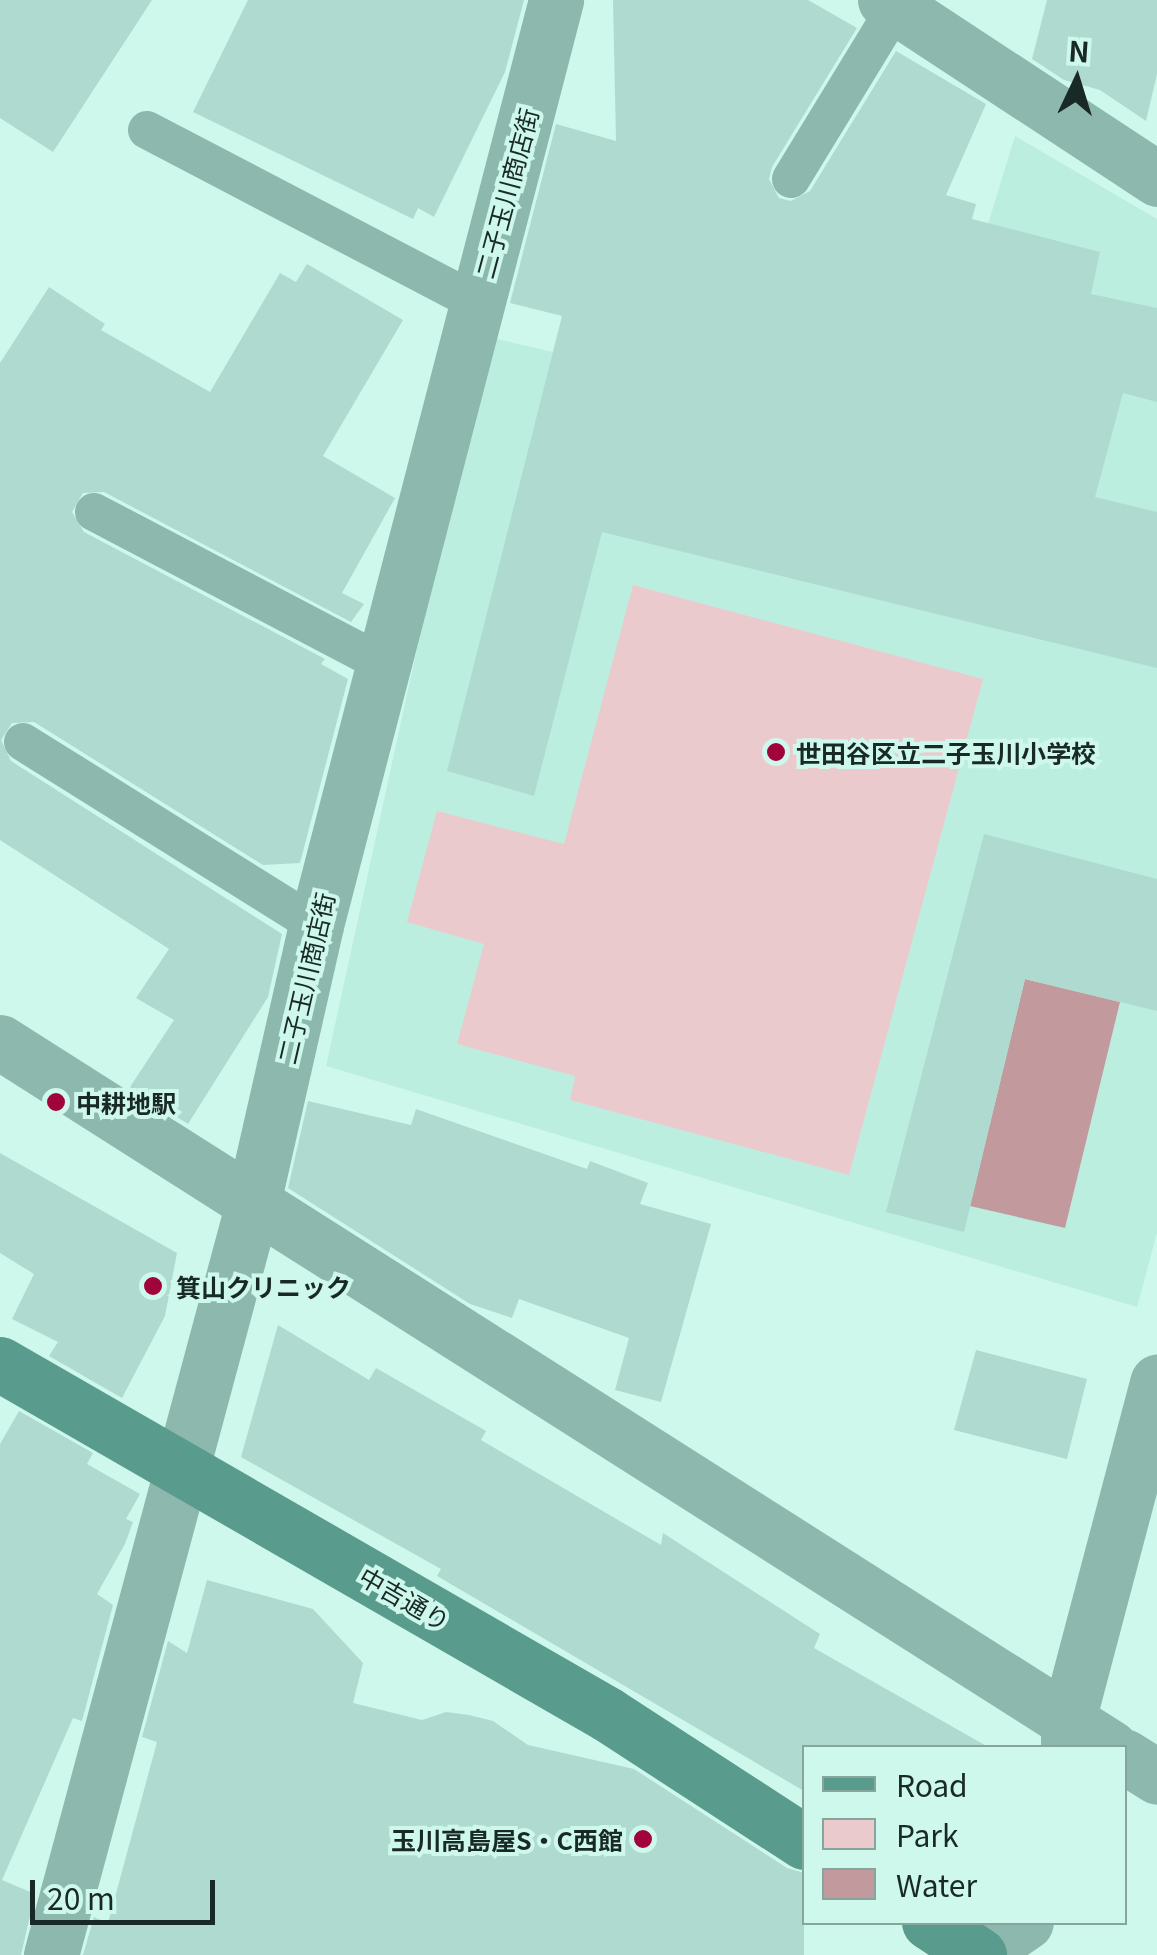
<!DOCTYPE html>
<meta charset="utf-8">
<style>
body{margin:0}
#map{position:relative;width:1157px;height:1955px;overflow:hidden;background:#cff8ed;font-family:Georgia,"Noto Sans JP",serif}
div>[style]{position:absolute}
.built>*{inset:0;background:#bceee0}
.green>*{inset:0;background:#ebcacd}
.water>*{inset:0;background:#c29a9e}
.building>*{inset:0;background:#afdacf}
.lane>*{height:38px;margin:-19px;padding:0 19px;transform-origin:19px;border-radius:19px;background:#8db8ad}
.street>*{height:55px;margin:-27.5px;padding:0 27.5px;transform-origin:27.5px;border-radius:27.5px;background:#8db8ad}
.secondary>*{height:55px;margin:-27.5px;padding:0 27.5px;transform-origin:27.5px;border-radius:27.5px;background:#599c8d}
.dots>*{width:28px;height:28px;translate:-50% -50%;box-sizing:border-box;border:5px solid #cff8ed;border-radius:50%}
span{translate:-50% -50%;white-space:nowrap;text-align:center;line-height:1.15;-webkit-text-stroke:8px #cff8ed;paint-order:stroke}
.street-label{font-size:25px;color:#192925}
.poi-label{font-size:25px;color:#192925;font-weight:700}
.left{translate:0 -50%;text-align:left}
.right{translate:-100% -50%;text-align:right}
.legend{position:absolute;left:802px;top:1745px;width:325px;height:180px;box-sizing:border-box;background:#cff8ed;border:2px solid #86a59d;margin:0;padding:12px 18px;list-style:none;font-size:30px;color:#192925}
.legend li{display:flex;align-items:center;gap:20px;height:50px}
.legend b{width:50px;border:2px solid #86a59d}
.north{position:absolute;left:1027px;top:30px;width:100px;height:100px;-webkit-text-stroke:8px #cff8ed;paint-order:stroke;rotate:4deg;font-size:28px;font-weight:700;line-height:40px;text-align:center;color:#192925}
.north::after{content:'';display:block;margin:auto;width:35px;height:45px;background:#192925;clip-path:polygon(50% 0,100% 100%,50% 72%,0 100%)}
.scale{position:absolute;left:30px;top:1880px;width:185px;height:45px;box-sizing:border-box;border:5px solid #192925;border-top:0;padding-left:12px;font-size:30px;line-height:35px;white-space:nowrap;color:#192925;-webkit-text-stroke:8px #cff8ed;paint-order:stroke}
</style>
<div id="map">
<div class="built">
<div style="clip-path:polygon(1015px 136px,1157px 219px,1157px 1233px,1137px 1307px,326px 1066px,485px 336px,922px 439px)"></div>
</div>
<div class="green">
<div style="clip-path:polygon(633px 585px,983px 679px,849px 1175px,570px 1100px,575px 1076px,457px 1044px,484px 944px,407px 922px,437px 811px,564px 844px)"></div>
</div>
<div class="water">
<div style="clip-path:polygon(1025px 979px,1120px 1002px,1065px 1228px,970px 1206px)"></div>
</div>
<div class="building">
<div style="clip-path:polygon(0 0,152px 0,53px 152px,0 118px)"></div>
<div style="clip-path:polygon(248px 0,524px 0,505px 72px,434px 217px,418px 208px,413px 219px,193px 112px)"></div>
<div style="clip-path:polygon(613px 0,808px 0,857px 28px,772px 167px,769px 179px,779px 198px,791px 201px,810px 191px,896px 51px,986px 104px,946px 195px,976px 204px,972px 219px,1100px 252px,1091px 294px,1157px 308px,1157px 402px,1123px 393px,1095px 497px,1157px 512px,1157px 668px,602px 532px,534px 796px,447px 771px,562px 316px,510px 303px,556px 124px,616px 141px)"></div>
<div style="clip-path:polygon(1047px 0,1157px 0,1157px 74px,1146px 121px,1100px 90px,1064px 80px,1032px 59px)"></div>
<div style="clip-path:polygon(307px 264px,403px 320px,323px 456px,395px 498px,342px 593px,364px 604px,351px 622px,104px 492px,83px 493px,72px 512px,84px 532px,325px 659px,321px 664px,348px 679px,300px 863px,263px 865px,34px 722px,12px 723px,1px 740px,11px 761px,282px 934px,268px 997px,188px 1124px,130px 1087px,174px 1020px,136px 998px,169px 949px,0 840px,0 363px,49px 287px,105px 324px,101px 330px,210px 392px,280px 273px,296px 282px)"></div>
<div style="clip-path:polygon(984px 834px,1157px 879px,1157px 1011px,1025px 979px,964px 1232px,886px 1212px)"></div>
<div style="clip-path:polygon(308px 1101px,411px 1125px,416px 1109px,587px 1169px,590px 1161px,648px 1183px,640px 1204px,711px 1224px,661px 1402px,615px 1390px,629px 1338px,519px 1299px,512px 1318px,470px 1304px,288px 1188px)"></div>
<div style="clip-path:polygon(0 1153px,177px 1253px,165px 1316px,122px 1398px,49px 1356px,58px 1342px,12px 1319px,34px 1274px,0 1253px)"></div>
<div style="clip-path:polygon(278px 1325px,369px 1380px,376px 1368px,486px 1431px,481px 1440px,661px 1545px,663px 1533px,820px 1634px,814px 1648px,990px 1748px,804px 1748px,804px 1791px,437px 1576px,441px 1569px,241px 1457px)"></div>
<div style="clip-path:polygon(976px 1350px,1087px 1379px,1067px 1459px,954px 1430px)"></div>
<div style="clip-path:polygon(19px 1411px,93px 1453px,87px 1464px,140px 1494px,126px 1519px,133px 1522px,125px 1544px,97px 1594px,113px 1605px,82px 1721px,73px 1718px,2px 1880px,35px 1894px,21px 1955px,0 1955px,0 1444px)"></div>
<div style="clip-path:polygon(207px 1580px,313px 1609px,363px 1663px,353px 1703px,422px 1720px,446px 1712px,469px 1715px,493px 1721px,528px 1745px,634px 1769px,787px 1868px,804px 1873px,804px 1955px,83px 1955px,94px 1917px,108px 1923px,157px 1742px,142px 1737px,168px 1641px,187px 1653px)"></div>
</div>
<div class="lane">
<div style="left:147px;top:130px;width:373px;rotate:27.6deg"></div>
<div style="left:791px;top:179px;width:202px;rotate:-58.6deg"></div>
<div style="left:94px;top:512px;width:327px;rotate:27.7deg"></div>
<div style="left:23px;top:742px;width:345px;rotate:32deg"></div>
</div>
<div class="street">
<div style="left:885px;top:0;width:326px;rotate:33.3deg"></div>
<div style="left:0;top:1042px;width:1316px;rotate:32.43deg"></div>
<div style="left:1068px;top:1748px;width:28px;rotate:-90deg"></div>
<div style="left:1068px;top:1720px;width:350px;rotate:-75.2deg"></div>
<div style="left:1124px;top:1756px;width:39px;rotate:32deg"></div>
<div style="left:51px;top:1955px;width:775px;rotate:-74.96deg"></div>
<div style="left:252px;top:1207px;width:289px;rotate:-77.2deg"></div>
<div style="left:316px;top:925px;width:956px;rotate:-75.45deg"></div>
<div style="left:978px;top:1955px;width:58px;rotate:-34.5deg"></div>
</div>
<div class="secondary">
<div style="left:0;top:1364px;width:701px;rotate:29.97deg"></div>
<div style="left:607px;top:1714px;width:235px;rotate:33deg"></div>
<div style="left:929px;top:1922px;width:60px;rotate:33.4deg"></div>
</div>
<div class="dots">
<div style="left:776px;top:752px;background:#a1033b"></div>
<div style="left:56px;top:1102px;background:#a1033b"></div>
<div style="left:153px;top:1286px;background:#a1033b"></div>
<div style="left:643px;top:1839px;background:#a1033b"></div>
</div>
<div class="street-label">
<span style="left:506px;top:193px;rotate:-75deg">二子玉川商店街</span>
<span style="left:305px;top:978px;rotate:-77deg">二子玉川商店街</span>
<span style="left:405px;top:1598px;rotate:30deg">中吉通り</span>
</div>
<div class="poi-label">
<span class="left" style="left:796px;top:752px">世田谷区立二子玉川小学校</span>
<span class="left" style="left:76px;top:1102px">中耕地駅</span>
<span class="left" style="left:176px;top:1286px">箕山クリニック</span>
<span class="right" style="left:623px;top:1839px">玉川高島屋S・C西館</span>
</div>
<ul class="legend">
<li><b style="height:12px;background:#599c8d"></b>Road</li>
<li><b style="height:28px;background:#ebcacd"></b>Park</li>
<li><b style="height:28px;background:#c29a9e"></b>Water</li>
</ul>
<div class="north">N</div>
<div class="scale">20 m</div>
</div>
